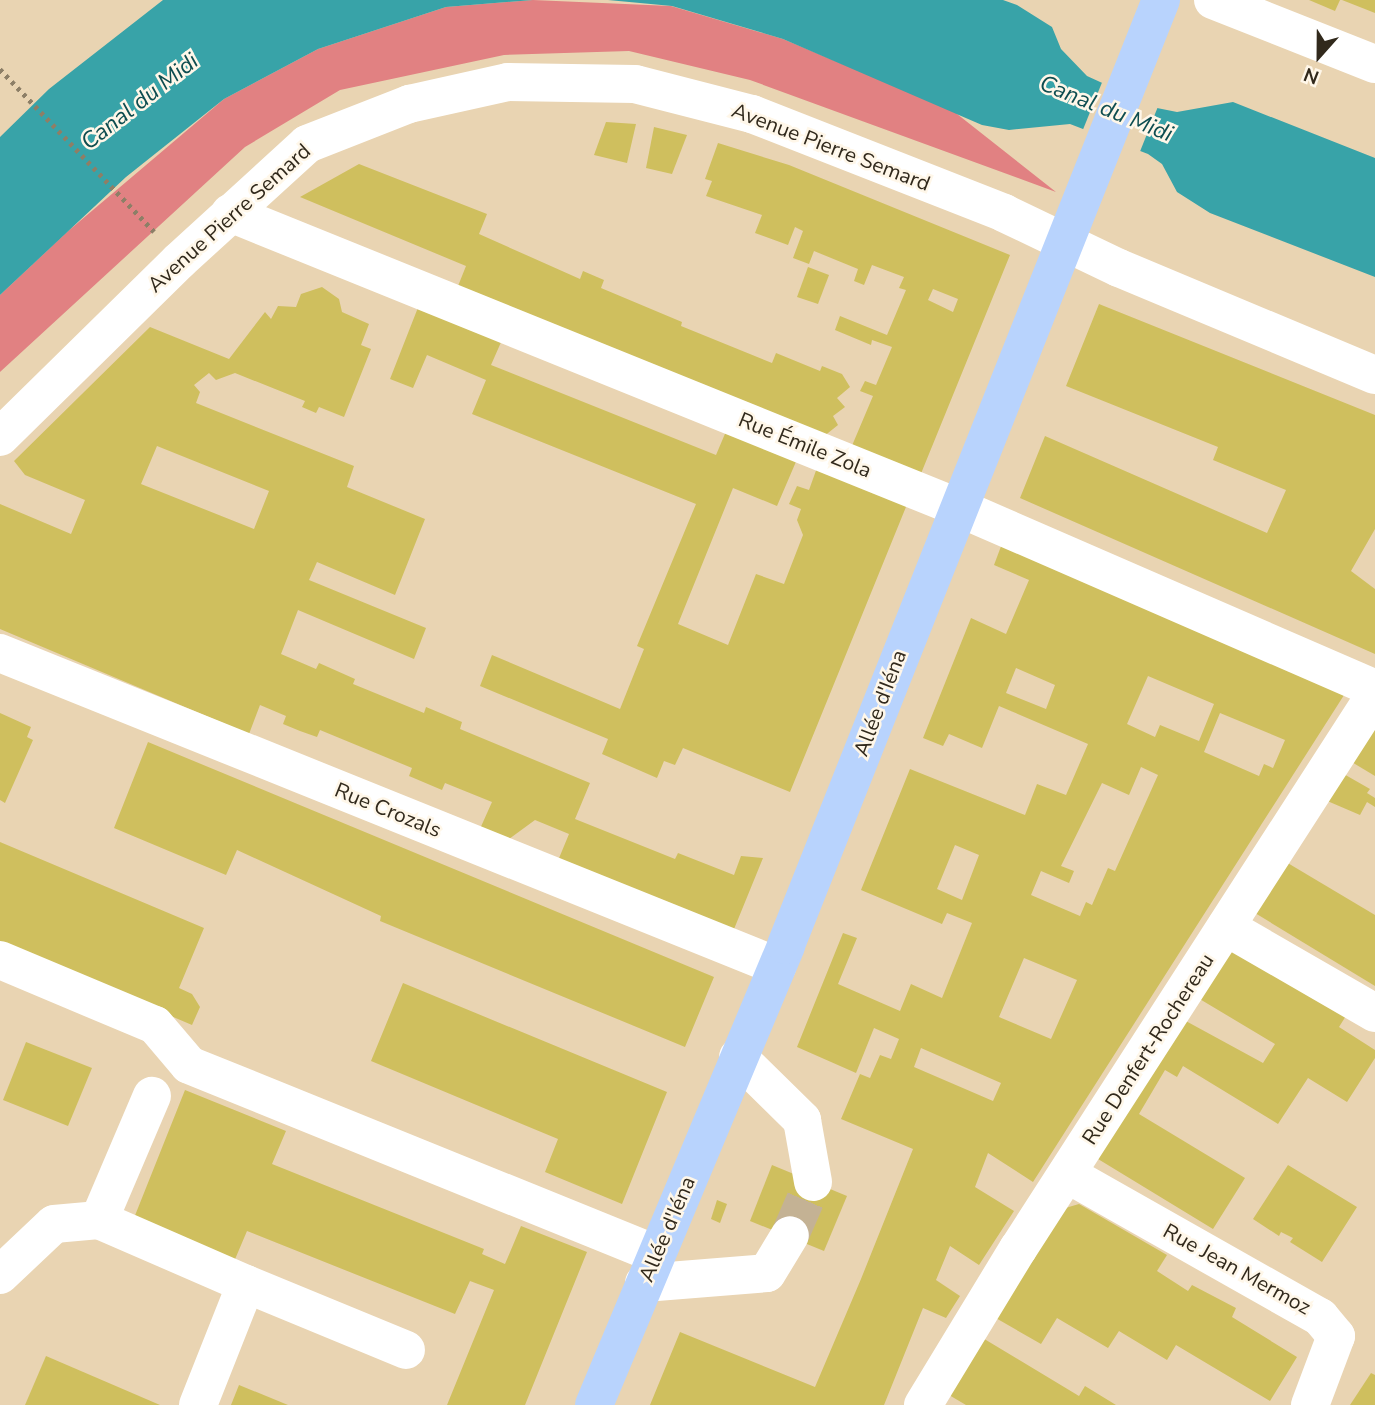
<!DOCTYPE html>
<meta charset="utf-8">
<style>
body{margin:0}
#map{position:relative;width:1375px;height:1405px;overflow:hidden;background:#e9d4b2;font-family:"Nunito Sans",sans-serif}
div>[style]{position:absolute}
.forest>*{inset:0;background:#e18182}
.water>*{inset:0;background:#38a3a8}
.pier>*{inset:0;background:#e9d4b2}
.building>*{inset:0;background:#cfbf5e}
.minor-tunnel>*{height:38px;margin-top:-19px;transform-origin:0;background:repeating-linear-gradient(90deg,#c4b294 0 38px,transparent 0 57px)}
.path>*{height:4.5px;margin-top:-2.25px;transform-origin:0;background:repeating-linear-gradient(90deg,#8d7f67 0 3.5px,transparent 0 8.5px)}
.minor>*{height:38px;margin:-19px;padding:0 19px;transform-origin:19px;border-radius:19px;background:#fff}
.major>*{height:38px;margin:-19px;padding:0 19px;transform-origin:19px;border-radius:19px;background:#b8d3fd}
span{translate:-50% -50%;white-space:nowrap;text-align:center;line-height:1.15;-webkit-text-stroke:5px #fff7e9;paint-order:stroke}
.street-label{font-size:21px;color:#31291c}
.water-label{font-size:23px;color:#0e4d50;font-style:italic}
.north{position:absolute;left:1284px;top:21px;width:70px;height:70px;-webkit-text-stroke:5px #fff7e9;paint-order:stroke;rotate:201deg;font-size:19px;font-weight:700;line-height:28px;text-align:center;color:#31291c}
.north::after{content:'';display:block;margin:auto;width:24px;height:32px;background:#31291c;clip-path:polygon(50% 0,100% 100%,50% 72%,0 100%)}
</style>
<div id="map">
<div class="forest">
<div style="clip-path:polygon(533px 0,671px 6px,783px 39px,952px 110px,1056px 192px,750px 80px,629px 51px,504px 55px,340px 90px,245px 147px,0 372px,0 295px,67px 232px,224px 99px,318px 49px,446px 7px)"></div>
</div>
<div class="water">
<div style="clip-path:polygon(163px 0,533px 0,446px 7px,318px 49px,224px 99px,126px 177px,0 295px,0 137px,49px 89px)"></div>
<div style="clip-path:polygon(608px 0,1003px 0,1017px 5px,1052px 27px,1061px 49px,1087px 76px,1157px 108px,1177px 112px,1233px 102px,1375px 158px,1375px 277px,1210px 213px,1177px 192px,1162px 164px,1148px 154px,1070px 124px,1009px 130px,982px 125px,783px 39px,672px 6px)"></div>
</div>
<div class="pier">
<div style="clip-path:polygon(1103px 80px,1159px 104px,1139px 154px,1082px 132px)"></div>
</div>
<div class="building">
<div style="clip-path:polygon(1309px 0,1340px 0,1335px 11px)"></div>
<div style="clip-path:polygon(1342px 0,1375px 0,1375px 13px)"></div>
<div style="clip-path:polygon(606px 122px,636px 124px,627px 163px,594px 155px)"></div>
<div style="clip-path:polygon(654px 127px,687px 135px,672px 174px,646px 168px)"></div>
<div style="clip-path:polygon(evenodd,718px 143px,789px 165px,1010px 255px,920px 476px,851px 448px,873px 396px,860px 391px,865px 381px,876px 385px,892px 347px,872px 340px,871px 345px,835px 330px,840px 316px,887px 335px,906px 290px,899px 288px,904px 277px,872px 265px,864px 285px,854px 281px,858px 269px,814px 251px,809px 264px,793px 258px,803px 231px,795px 227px,788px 245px,755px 233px,762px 215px,706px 196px,712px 181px,705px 179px,718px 143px,933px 289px,958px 299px,953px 312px,928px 300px,933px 289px)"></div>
<div style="clip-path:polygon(359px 164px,487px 214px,479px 234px,580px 279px,583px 271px,604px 280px,601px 288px,682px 322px,681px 326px,772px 363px,776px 353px,820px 371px,822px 366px,842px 374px,850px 387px,837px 398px,845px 407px,833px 416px,838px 425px,823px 437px,456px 291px,466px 266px,300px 197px)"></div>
<div style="clip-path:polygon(808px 267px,829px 275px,818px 304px,797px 297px)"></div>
<div style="clip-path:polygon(evenodd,322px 287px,339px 299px,342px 312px,369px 324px,361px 345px,371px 349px,344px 417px,319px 407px,316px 413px,302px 407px,305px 401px,235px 373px,216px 380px,209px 373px,194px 385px,200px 392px,196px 403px,354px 466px,347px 487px,425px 519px,395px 595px,317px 562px,309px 580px,426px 628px,414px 659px,298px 610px,281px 654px,316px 669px,319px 663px,355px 679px,353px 684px,424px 713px,426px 707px,462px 722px,460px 729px,590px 783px,575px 819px,675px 859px,678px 853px,734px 875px,741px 856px,763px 858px,732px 934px,557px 863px,569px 834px,535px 820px,505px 842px,479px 831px,492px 802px,445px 783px,442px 790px,409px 776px,412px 768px,320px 730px,317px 737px,300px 731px,283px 724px,286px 716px,260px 705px,249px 734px,0 629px,0 504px,71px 534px,85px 500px,25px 475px,14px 461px,150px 327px,229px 359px,265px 312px,271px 319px,278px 306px,296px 307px,301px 294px,322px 287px,157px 446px,269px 491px,254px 529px,141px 484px,157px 446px)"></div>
<div style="clip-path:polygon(1099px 304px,1375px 415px,1375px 529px,1351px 571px,1375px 589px,1375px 654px,1020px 498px,1045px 436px,1267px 533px,1286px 490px,1213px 460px,1218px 447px,1066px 386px)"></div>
<div style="clip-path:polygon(419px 305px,502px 340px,491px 365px,716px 455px,727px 429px,798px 457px,777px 506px,733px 488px,678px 624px,728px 645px,756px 574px,784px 584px,803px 535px,797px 520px,801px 509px,789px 504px,797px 486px,809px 490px,818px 465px,908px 502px,790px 792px,683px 748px,675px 765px,664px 761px,657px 778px,602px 754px,608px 739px,480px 686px,492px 655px,620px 709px,644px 649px,637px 646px,696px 504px,472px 414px,486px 380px,427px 355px,413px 388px,390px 379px)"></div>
<div style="clip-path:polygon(evenodd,1003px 541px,1346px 692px,1033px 1182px,988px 1153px,975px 1187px,1014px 1211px,979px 1265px,950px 1246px,936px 1280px,960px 1296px,946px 1318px,923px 1308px,884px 1405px,650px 1405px,680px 1332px,815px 1387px,861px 1279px,913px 1149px,841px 1119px,860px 1074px,870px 1078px,880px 1055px,891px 1059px,899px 1039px,874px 1028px,856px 1073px,797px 1047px,843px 933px,857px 938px,838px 984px,900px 1011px,911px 984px,942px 998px,972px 923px,947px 913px,942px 924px,861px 890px,910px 769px,1025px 815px,1037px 784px,1066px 795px,1088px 744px,999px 706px,982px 748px,949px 734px,943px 746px,923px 738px,971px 618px,1006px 634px,1029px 580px,994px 565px,1003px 541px,1016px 668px,1055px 685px,1046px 709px,1006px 693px,1016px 668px,1003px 541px,1148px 676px,1214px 704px,1199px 741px,1160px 725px,1155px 737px,1127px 724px,1148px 676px,1003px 541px,1220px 713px,1285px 740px,1273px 768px,1264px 764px,1259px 776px,1204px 752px,1220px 713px,1003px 541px,1141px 767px,1158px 775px,1115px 871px,1108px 868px,1092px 905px,1086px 902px,1080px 916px,1031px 895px,1041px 871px,1069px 883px,1074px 871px,1061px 866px,1102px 783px,1129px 795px,1141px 767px,1003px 541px,955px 845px,979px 855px,962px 900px,937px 889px,955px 845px,1003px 541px,1024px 958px,1077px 980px,1051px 1039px,999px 1017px,1024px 958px,1003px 541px,921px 1048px,1001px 1083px,993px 1101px,914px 1067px,921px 1048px)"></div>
<div style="clip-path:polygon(0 713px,31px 727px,27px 737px,33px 740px,5px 803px,0 800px)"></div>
<div style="clip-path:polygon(1375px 721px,1375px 776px,1350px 761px)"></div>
<div style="clip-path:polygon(148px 742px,714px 977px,685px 1047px,380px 921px,381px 916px,237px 850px,226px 875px,114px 828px)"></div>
<div style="clip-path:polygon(1342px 773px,1370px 789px,1367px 793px,1375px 798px,1375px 807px,1367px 802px,1360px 815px,1325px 800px)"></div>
<div style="clip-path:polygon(0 842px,204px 928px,179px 988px,192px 994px,200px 1007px,192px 1025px,0 943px)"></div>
<div style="clip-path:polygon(1286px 862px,1375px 915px,1375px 986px,1255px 913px)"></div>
<div style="clip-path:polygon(1230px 947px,1349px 1011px,1339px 1027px,1375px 1050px,1375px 1058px,1347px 1102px,1308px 1078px,1278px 1124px,1183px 1066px,1177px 1077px,1165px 1070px,1139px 1114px,1245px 1178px,1213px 1229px,1098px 1159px,1184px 1020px,1263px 1063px,1275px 1044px,1198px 998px)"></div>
<div style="clip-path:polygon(403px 983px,667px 1092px,622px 1204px,545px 1172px,558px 1139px,371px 1061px)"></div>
<div style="clip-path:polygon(26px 1042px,92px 1068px,68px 1126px,3px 1100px)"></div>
<div style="clip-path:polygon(185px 1090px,286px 1131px,272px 1164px,484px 1249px,482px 1254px,505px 1264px,521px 1226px,587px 1252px,525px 1405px,447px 1405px,494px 1290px,470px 1281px,455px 1314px,247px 1231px,233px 1264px,132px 1223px)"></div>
<div style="clip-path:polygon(772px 1165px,847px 1196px,824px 1251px,750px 1221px)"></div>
<div style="clip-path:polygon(1288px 1165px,1357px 1207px,1322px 1262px,1290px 1242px,1293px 1238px,1281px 1232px,1279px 1236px,1253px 1219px)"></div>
<div style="clip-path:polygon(717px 1200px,727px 1204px,720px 1223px,711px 1219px)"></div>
<div style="clip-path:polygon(1079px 1204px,1167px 1255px,1157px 1271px,1188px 1291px,1192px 1285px,1236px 1308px,1232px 1317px,1297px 1357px,1270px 1401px,1176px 1345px,1167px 1360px,1119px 1331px,1108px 1348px,1057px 1318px,1041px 1344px,994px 1317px,1062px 1209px)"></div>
<div style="clip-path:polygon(981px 1337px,1079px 1396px,1085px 1386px,1116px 1405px,966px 1405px,949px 1395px)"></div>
<div style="clip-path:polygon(46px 1356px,160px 1405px,25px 1405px)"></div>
<div style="clip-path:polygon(1371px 1373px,1375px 1375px,1375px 1405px,1350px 1405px)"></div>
<div style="clip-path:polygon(239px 1385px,288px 1405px,231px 1405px)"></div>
</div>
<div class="minor-tunnel">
<div style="left:790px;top:1235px;width:58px;rotate:-66.5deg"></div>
</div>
<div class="path">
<div style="left:0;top:69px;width:224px;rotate:46.5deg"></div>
</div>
<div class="minor">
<div style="left:1213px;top:0;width:174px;rotate:21.6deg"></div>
<div style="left:230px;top:213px;width:784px;rotate:22.02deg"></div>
<div style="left:957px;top:507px;width:456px;rotate:23.5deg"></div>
<div style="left:0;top:437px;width:251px;rotate:-44.5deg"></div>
<div style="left:179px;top:261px;width:173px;rotate:-42.4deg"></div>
<div style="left:307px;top:144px;width:110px;rotate:-21.4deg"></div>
<div style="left:409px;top:104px;width:101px;rotate:-12.5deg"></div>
<div style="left:508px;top:82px;width:127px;rotate:0.9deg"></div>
<div style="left:635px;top:84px;width:121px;rotate:14.4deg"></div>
<div style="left:752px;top:114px;width:271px;rotate:21.4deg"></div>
<div style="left:1004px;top:213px;width:127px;rotate:25.6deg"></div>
<div style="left:1119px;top:268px;width:277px;rotate:22.7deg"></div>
<div style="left:0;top:653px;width:838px;rotate:21.94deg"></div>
<div style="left:1226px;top:927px;width:172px;rotate:30deg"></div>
<div style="left:0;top:960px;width:168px;rotate:22.8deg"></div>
<div style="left:155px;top:1025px;width:52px;rotate:49.6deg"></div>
<div style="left:189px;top:1065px;width:504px;rotate:22.03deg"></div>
<div style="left:738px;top:1057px;width:90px;rotate:44.5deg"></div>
<div style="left:802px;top:1120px;width:63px;rotate:79.9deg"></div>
<div style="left:1067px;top:1174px;width:291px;rotate:29.5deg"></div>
<div style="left:1320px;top:1317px;width:25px;rotate:50deg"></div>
<div style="left:1336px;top:1336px;width:74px;rotate:110.6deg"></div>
<div style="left:99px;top:1220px;width:135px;rotate:-66.9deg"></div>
<div style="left:0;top:1275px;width:74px;rotate:-43.4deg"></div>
<div style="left:54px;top:1224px;width:45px;rotate:-5.1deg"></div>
<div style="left:99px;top:1220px;width:160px;rotate:23.5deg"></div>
<div style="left:644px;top:1283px;width:123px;rotate:-4.6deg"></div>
<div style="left:767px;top:1273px;width:44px;rotate:-58.8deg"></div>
<div style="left:198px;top:1405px;width:130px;rotate:-68.4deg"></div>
<div style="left:246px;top:1284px;width:173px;rotate:22.4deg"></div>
<div style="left:923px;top:1405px;width:183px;rotate:-58.7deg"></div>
<div style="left:1018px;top:1249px;width:659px;rotate:-57.2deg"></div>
</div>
<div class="major">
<div style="left:594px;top:1405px;width:498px;rotate:-67.3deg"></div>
<div style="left:786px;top:945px;width:1017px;rotate:-68.36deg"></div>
</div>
<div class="street-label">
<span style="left:831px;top:147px;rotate:21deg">Avenue Pierre Semard</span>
<span style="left:229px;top:218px;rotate:-42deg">Avenue Pierre Semard</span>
<span style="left:805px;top:445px;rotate:22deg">Rue Émile Zola</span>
<span style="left:880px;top:703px;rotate:-69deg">Allée d'Iéna</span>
<span style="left:388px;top:810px;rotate:22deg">Rue Crozals</span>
<span style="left:1148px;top:1049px;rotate:-57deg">Rue Denfert-Rochereau</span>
<span style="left:667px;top:1229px;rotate:-67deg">Allée d'Iéna</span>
<span style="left:1237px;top:1269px;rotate:29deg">Rue Jean Mermoz</span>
</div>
<div class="water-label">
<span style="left:140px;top:102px;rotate:-38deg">Canal du Midi</span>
<span style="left:1106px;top:109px;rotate:22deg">Canal du Midi</span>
</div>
<div class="north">N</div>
</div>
